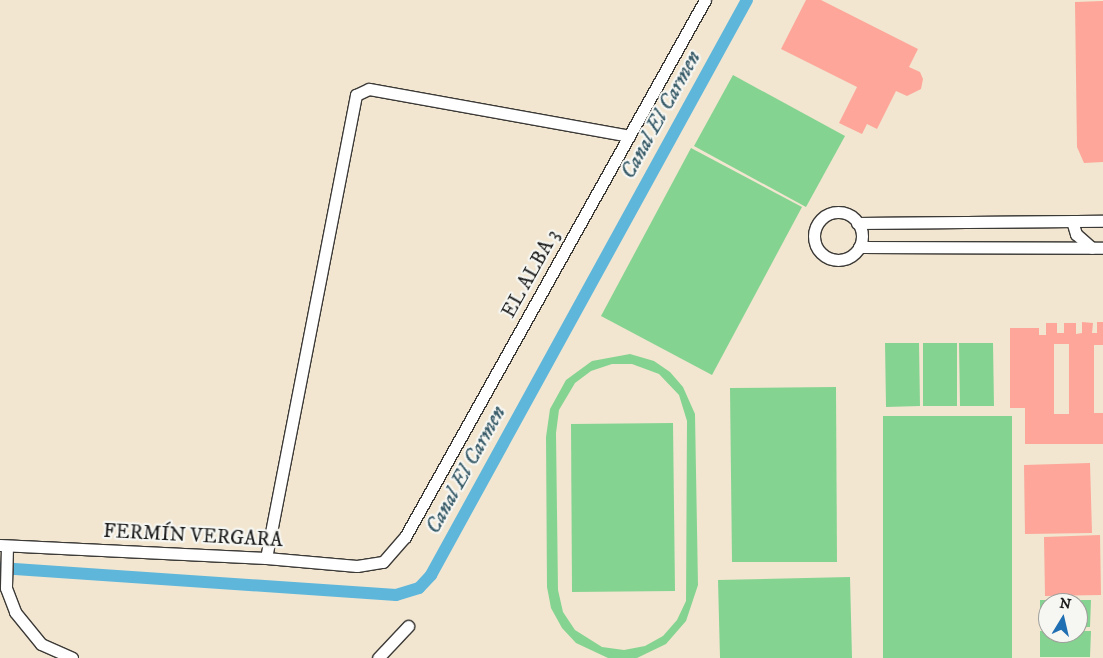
<!DOCTYPE html>
<meta charset="utf-8">
<style>
body{margin:0}
#map{position:relative;width:1103px;height:658px;overflow:hidden;background:#f2e6d0;font-family:"IM FELL DW Pica",serif}
div>[style]{position:absolute}
.green>*{inset:0;background:#85d391}
.canal>*{height:12px;margin:-6px;padding:0 6px;transform-origin:6px;border-radius:6px;background:#5eb6db}
.building>*{inset:0;background:#fda699}
.roads{filter:drop-shadow(1px 0 #3c3a37) drop-shadow(-1px 0 #3c3a37) drop-shadow(0 1px #3c3a37) drop-shadow(0 -1px #3c3a37)}
.street>*{height:11px;margin:-5.5px;padding:0 5.5px;transform-origin:5.5px;border-radius:5.5px;background:#fff}
.street>.ring{margin:-5.5px;padding:0;box-sizing:content-box;background:none;border:11px solid #fff;border-radius:50%}
span{translate:-50% -50%;white-space:nowrap;text-align:center;line-height:1.15;-webkit-text-stroke:4.5px #f6f6f2;paint-order:stroke}
.street-label{font-size:20px;color:#1c1c1c}
.water-label{font-size:21px;color:#365a68;font-style:italic}
.north{position:absolute;left:1038px;top:593px;width:50px;height:50px;box-sizing:border-box;background:#f6f6f2;border:1px solid #9f9f9c;border-radius:50%;rotate:9deg;font-size:14px;font-weight:700;line-height:20px;text-align:center;color:#1c1c1c}
.north::after{content:'';display:block;margin:auto;width:18px;height:22px;background:#1f6fb2;clip-path:polygon(50% 0,100% 100%,50% 72%,0 100%)}
</style>
<div id="map">
<div class="green">
<div style="clip-path:polygon(733px 75px,845px 136px,806px 207px,694px 146px)"></div>
<div style="clip-path:polygon(691px 148px,802px 207px,712px 375px,601px 316px)"></div>
<div style="clip-path:polygon(885px 343px,919px 343px,920px 406px,886px 407px)"></div>
<div style="clip-path:polygon(923px 343px,957px 343px,957px 406px,923px 406px)"></div>
<div style="clip-path:polygon(959px 343px,993px 343px,994px 406px,960px 406px)"></div>
<div style="clip-path:polygon(evenodd,630px 354px,654px 361px,670px 372px,683px 387px,695px 414px,698px 585px,686px 621px,666px 644px,637px 658px,608px 658px,576px 643px,562px 628px,551px 608px,547px 587px,546px 437px,550px 409px,566px 380px,592px 361px,630px 354px,612px 364px,632px 364px,659px 374px,679px 395px,687px 421px,686px 601px,677px 620px,663px 636px,645px 646px,624px 650px,602px 647px,575px 630px,563px 612px,558px 590px,556px 433px,559px 410px,575px 383px,591px 371px,612px 364px)"></div>
<div style="clip-path:polygon(836px 387px,837px 562px,732px 562px,730px 388px)"></div>
<div style="clip-path:polygon(883px 416px,1012px 416px,1012px 658px,883px 658px)"></div>
<div style="clip-path:polygon(673px 423px,675px 591px,572px 592px,571px 424px)"></div>
<div style="clip-path:polygon(850px 577px,852px 658px,720px 658px,718px 580px)"></div>
<div style="clip-path:polygon(1040px 600px,1091px 600px,1090px 627px,1078px 627px,1078px 603px,1048px 603px,1048px 626px,1040px 626px)"></div>
<div style="clip-path:polygon(1040px 631px,1091px 631px,1090px 657px,1040px 657px)"></div>
</div>
<div class="canal">
<div style="left:0;top:568px;width:397px;rotate:3.9deg"></div>
<div style="left:396px;top:595px;width:24px;rotate:-17deg"></div>
<div style="left:419px;top:588px;width:18px;rotate:-47deg"></div>
<div style="left:431px;top:575px;width:656px;rotate:-61.21deg"></div>
</div>
<div class="building">
<div style="clip-path:polygon(806px 0,821px 0,918px 49px,909px 67px,920px 72px,923px 79px,921px 89px,907px 96px,896px 91px,877px 129px,867px 124px,862px 134px,839px 123px,857px 87px,781px 49px)"></div>
<div style="clip-path:polygon(1103px 1px,1103px 162px,1084px 163px,1077px 147px,1075px 2px)"></div>
<div style="clip-path:polygon(evenodd,1082px 322px,1093px 323px,1092px 333px,1097px 333px,1097px 322px,1103px 322px,1103px 345px,1094px 345px,1094px 413px,1103px 413px,1103px 444px,1025px 444px,1025px 408px,1010px 408px,1010px 328px,1039px 328px,1039px 335px,1046px 335px,1046px 323px,1057px 323px,1057px 333px,1064px 333px,1064px 323px,1076px 323px,1076px 334px,1082px 333px,1082px 322px,1054px 344px,1069px 344px,1069px 414px,1054px 414px,1054px 344px)"></div>
<div style="clip-path:polygon(1090px 463px,1092px 533px,1025px 534px,1024px 465px)"></div>
<div style="clip-path:polygon(1100px 535px,1101px 595px,1045px 596px,1044px 537px)"></div>
</div>
<div class="roads">
<div class="street">
<div class="ring" style="left:814px;top:212px;width:37px;height:37px"></div>
<div style="left:1072px;top:221px;width:14px;rotate:73deg"></div>
<div style="left:1076px;top:234px;width:21px;rotate:41deg"></div>
<div style="left:857px;top:223px;width:246px;rotate:-0.5deg"></div>
<div style="left:859px;top:247px;width:244px;rotate:0.2deg"></div>
<div style="left:0;top:545px;width:266px;rotate:2.8deg"></div>
<div style="left:266px;top:558px;width:91px;rotate:5deg"></div>
<div style="left:357px;top:566px;width:26px;rotate:-9deg"></div>
<div style="left:383px;top:562px;width:33px;rotate:-49deg"></div>
<div style="left:405px;top:537px;width:615px;rotate:-60.81deg"></div>
<div style="left:7px;top:546px;width:42px;rotate:91.4deg"></div>
<div style="left:6px;top:588px;width:26px;rotate:69deg"></div>
<div style="left:15px;top:612px;width:41px;rotate:50.9deg"></div>
<div style="left:41px;top:644px;width:34px;rotate:24deg"></div>
<div style="left:266px;top:558px;width:472px;rotate:-79deg"></div>
<div style="left:356px;top:95px;width:14px;rotate:-25deg"></div>
<div style="left:369px;top:89px;width:264px;rotate:10.2deg"></div>
<div style="left:378px;top:658px;width:44px;rotate:-46.8deg"></div>
</div>
</div>
<div class="street-label">
<span style="left:531px;top:274px;rotate:-61deg">EL ALBA 3</span>
<span style="left:193px;top:536px;rotate:3deg">FERMÍN VERGARA</span>
</div>
<div class="water-label">
<span style="left:661px;top:115px;rotate:-61deg">Canal El Carmen</span>
<span style="left:466px;top:470px;rotate:-61deg">Canal El Carmen</span>
</div>
<div class="north">N</div>
</div>
